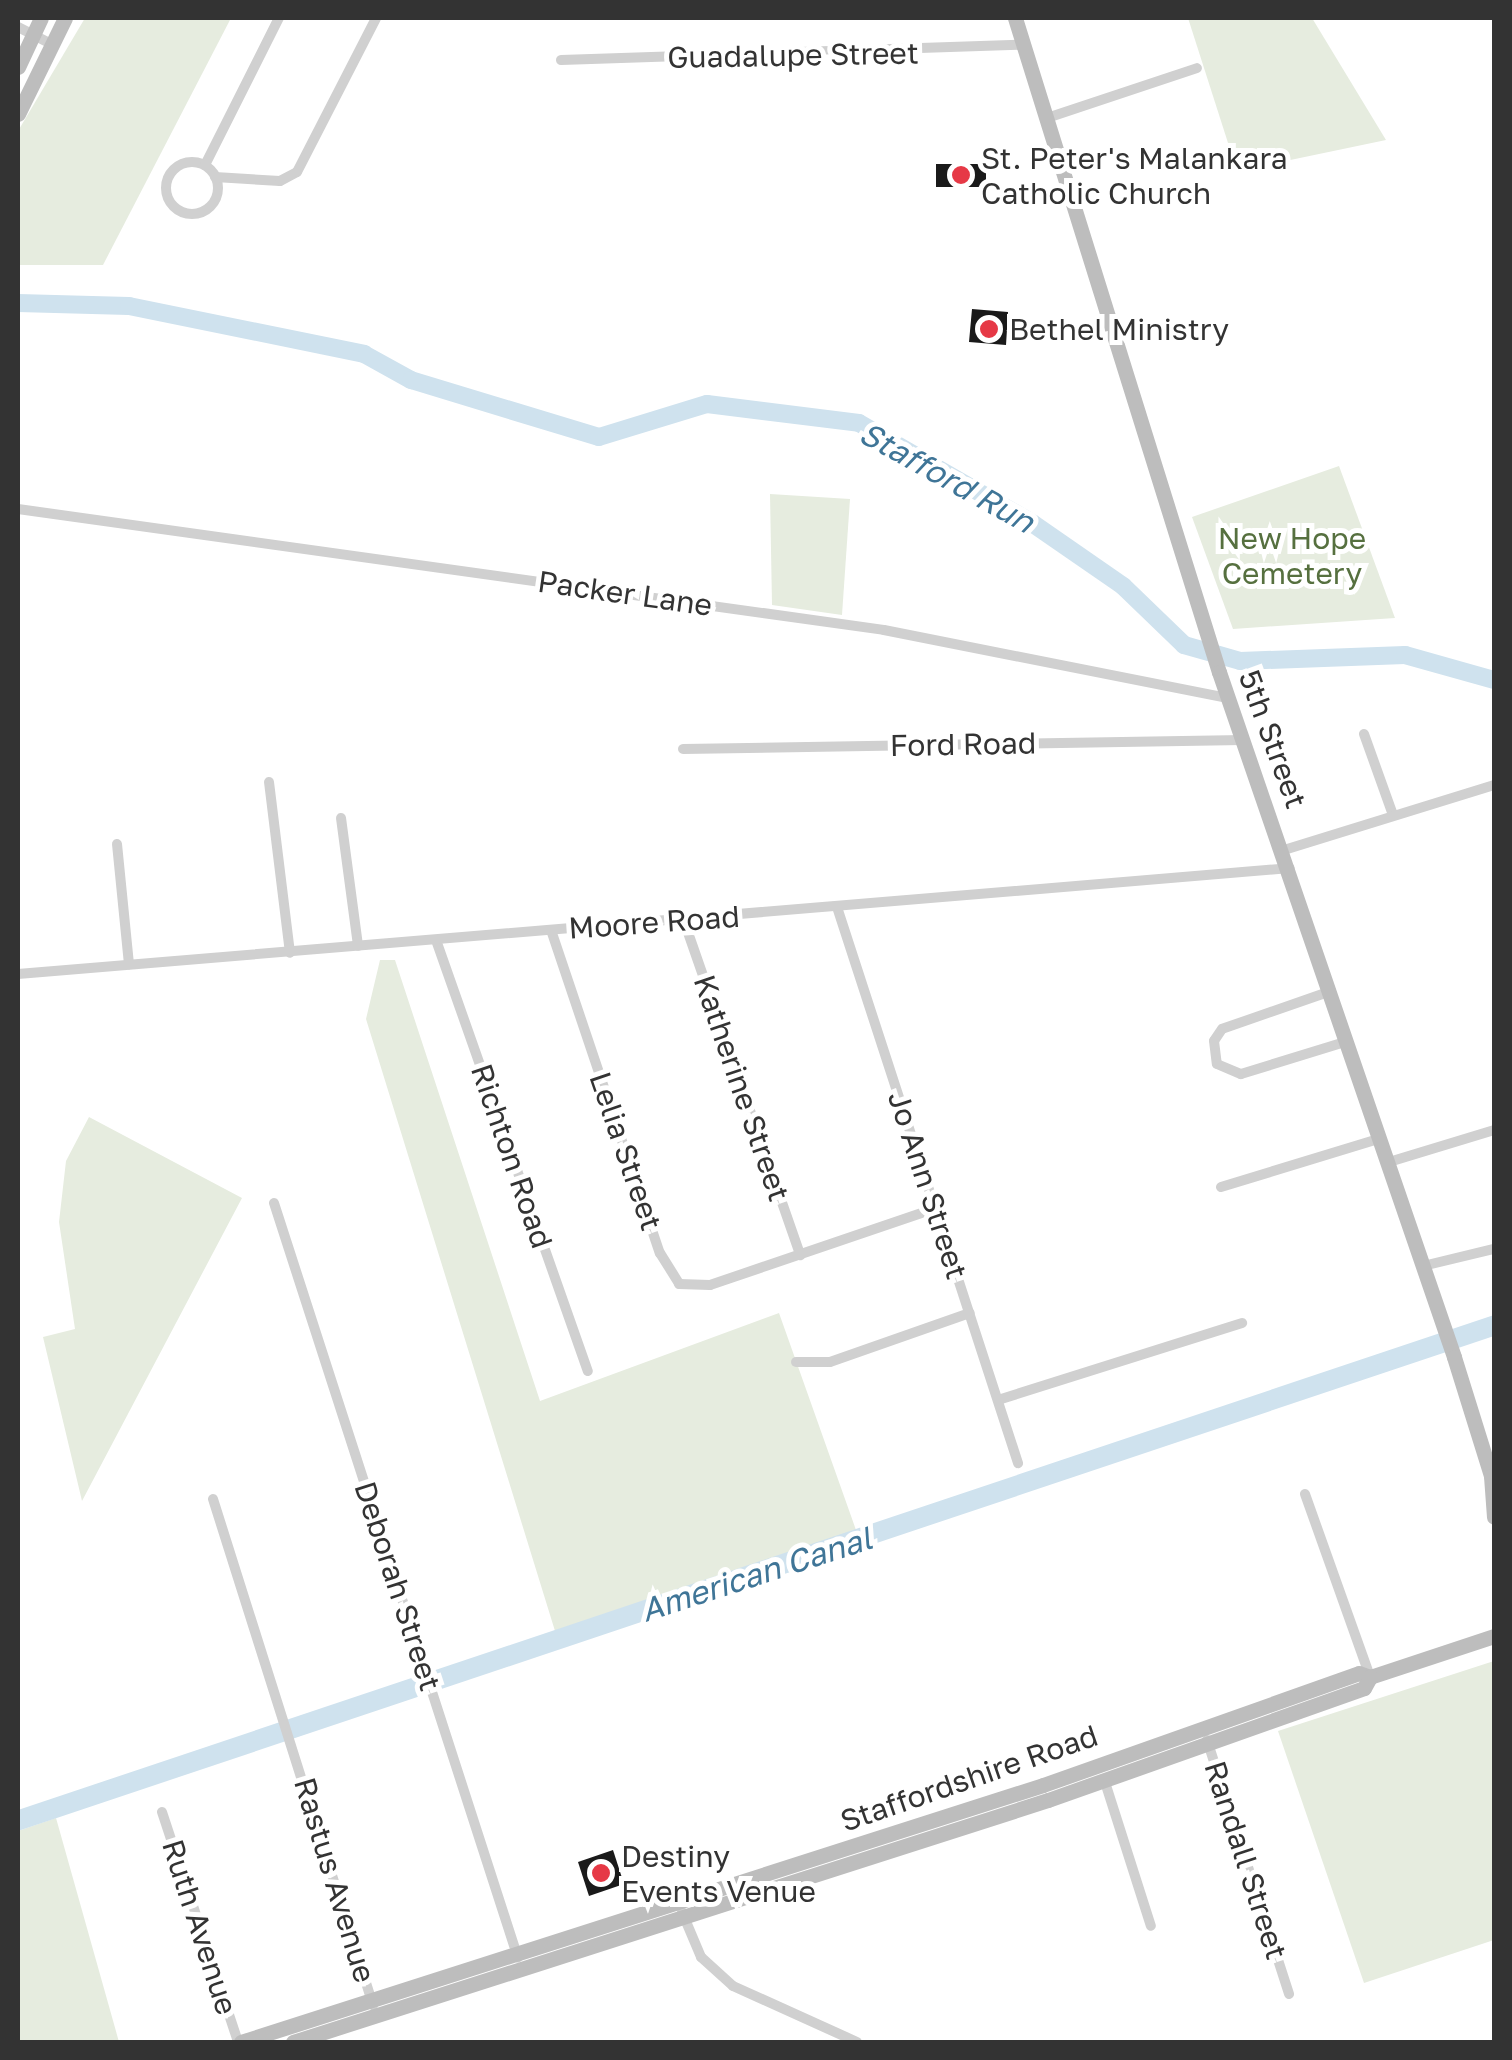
<!DOCTYPE html>
<style>
body{margin:0}
#map{position:relative;width:1512px;height:2060px;overflow:hidden;background:#fff;font-family:"Golos Text",sans-serif}
div>[style]{position:absolute}
.green>*{inset:0;background:#e6ecdf}
.water>*{inset:0;background:#cfe2ee}
.river>*{height:18px;margin:-9px;padding:0 9px;transform-origin:9px;border-radius:9px;background:#cfe2ee}
.building>*{inset:0;background:#1a1a1a}
.street>*{height:10px;margin:-5px;padding:0 5px;transform-origin:5px;border-radius:5px;background:#d0d0d0}
.street>.ring{margin:-5px;padding:0;box-sizing:content-box;background:none;border:10px solid #d0d0d0;border-radius:50%}
.secondary>*{height:15px;margin:-7.5px;padding:0 7.5px;transform-origin:7.5px;border-radius:7.5px;background:#bdbdbd}
.dots>*{width:28px;height:28px;translate:-50% -50%;box-sizing:border-box;border:5px solid #fff;border-radius:50%}
span{translate:-50% -50%;white-space:nowrap;text-align:center;line-height:1.15;-webkit-text-stroke:10px #fff;paint-order:stroke}
.street-label{font-size:30px;color:#333}
.poi-label{font-size:30px;color:#333}
.left{translate:0 -50%;text-align:left}
.park-label{font-size:30px;color:#56703f}
.water-label{font-size:32px;color:#3f7597;font-style:italic}
.frame{position:absolute;inset:0;border:20px solid #333;pointer-events:none}
</style>
<div id="map">
<div class="green">
<div style="clip-path:polygon(85px 18px,231px 18px,103px 265px,18px 265px,18px 131px)"></div>
<div style="clip-path:polygon(1188px 18px,1312px 18px,1386px 140px,1237px 171px)"></div>
<div style="clip-path:polygon(1339px 466px,1395px 618px,1233px 629px,1192px 517px)"></div>
<div style="clip-path:polygon(770px 494px,850px 499px,842px 615px,772px 605px)"></div>
<div style="clip-path:polygon(380px 960px,395px 960px,540px 1401px,779px 1313px,856px 1530px,555px 1631px,366px 1019px)"></div>
<div style="clip-path:polygon(89px 1117px,242px 1198px,82px 1501px,43px 1337px,75px 1329px,59px 1222px,66px 1161px)"></div>
<div style="clip-path:polygon(1494px 1661px,1494px 1940px,1364px 1983px,1278px 1731px)"></div>
<div style="clip-path:polygon(56px 1818px,119px 2042px,18px 2042px,18px 1831px)"></div>
</div>
<div class="water">
<div style="clip-path:polygon(1494px 1315px,1494px 1336px,18px 1831px,18px 1810px)"></div>
</div>
<div class="river">
<div style="left:18px;top:303px;width:111px;rotate:1.5deg"></div>
<div style="left:129px;top:306px;width:240px;rotate:11.5deg"></div>
<div style="left:364px;top:354px;width:54px;rotate:29deg"></div>
<div style="left:411px;top:380px;width:196px;rotate:16.9deg"></div>
<div style="left:599px;top:437px;width:113px;rotate:-17deg"></div>
<div style="left:707px;top:404px;width:153px;rotate:7.1deg"></div>
<div style="left:859px;top:423px;width:200px;rotate:30deg"></div>
<div style="left:1032px;top:523px;width:111px;rotate:34.7deg"></div>
<div style="left:1123px;top:586px;width:85px;rotate:44deg"></div>
<div style="left:1184px;top:645px;width:58px;rotate:15.9deg"></div>
<div style="left:1240px;top:661px;width:165px;rotate:-2.1deg"></div>
<div style="left:1405px;top:655px;width:92px;rotate:15.7deg"></div>
</div>
<div class="building">
<div style="clip-path:polygon(936px 164px,986px 164px,986px 187px,936px 187px)"></div>
<div style="clip-path:polygon(972px 309px,1008px 312px,1006px 345px,969px 342px)"></div>
<div style="clip-path:polygon(613px 1850px,624px 1884px,589px 1896px,578px 1862px)"></div>
</div>
<div class="street">
<div style="left:18px;top:27px;width:39px;rotate:27deg"></div>
<div style="left:561px;top:60px;width:463px;rotate:-1.9deg"></div>
<div style="left:1047px;top:118px;width:158px;rotate:-18.4deg"></div>
<div class="ring" style="left:166px;top:162px;width:42px;height:42px"></div>
<div style="left:205px;top:165px;width:165px;rotate:-63.3deg"></div>
<div style="left:215px;top:177px;width:65px;rotate:3.5deg"></div>
<div style="left:280px;top:181px;width:19px;rotate:-28deg"></div>
<div style="left:297px;top:172px;width:173px;rotate:-62.8deg"></div>
<div style="left:18px;top:509px;width:874px;rotate:7.95deg"></div>
<div style="left:884px;top:630px;width:352px;rotate:11.2deg"></div>
<div style="left:1364px;top:734px;width:86px;rotate:70.3deg"></div>
<div style="left:683px;top:749px;width:560px;rotate:-0.92deg"></div>
<div style="left:269px;top:782px;width:172px;rotate:83deg"></div>
<div style="left:341px;top:818px;width:129px;rotate:82.4deg"></div>
<div style="left:117px;top:844px;width:121px;rotate:84.3deg"></div>
<div style="left:1284px;top:850px;width:220px;rotate:-17.2deg"></div>
<div style="left:837px;top:907px;width:585px;rotate:71.97deg"></div>
<div style="left:684px;top:921px;width:354px;rotate:70.8deg"></div>
<div style="left:551px;top:930px;width:341px;rotate:71.4deg"></div>
<div style="left:660px;top:1253px;width:36px;rotate:58deg"></div>
<div style="left:679px;top:1284px;width:31px;rotate:2deg"></div>
<div style="left:710px;top:1285px;width:239px;rotate:-18.8deg"></div>
<div style="left:436px;top:940px;width:457px;rotate:70.6deg"></div>
<div style="left:18px;top:974px;width:1276px;rotate:-4.76deg"></div>
<div style="left:1331px;top:991px;width:115px;rotate:160.8deg"></div>
<div style="left:1222px;top:1029px;width:14px;rotate:124deg"></div>
<div style="left:1214px;top:1041px;width:23px;rotate:83deg"></div>
<div style="left:1217px;top:1064px;width:26px;rotate:23deg"></div>
<div style="left:1241px;top:1074px;width:112px;rotate:-17.1deg"></div>
<div style="left:1389px;top:1162px;width:110px;rotate:-16.9deg"></div>
<div style="left:1221px;top:1187px;width:167px;rotate:-17deg"></div>
<div style="left:274px;top:1203px;width:793px;rotate:72.09deg"></div>
<div style="left:1423px;top:1266px;width:73px;rotate:-13.5deg"></div>
<div style="left:796px;top:1362px;width:34px"></div>
<div style="left:830px;top:1362px;width:148px;rotate:-19.3deg"></div>
<div style="left:998px;top:1400px;width:256px;rotate:-17.5deg"></div>
<div style="left:1305px;top:1494px;width:194px;rotate:70.4deg"></div>
<div style="left:213px;top:1499px;width:531px;rotate:72.45deg"></div>
<div style="left:1207px;top:1740px;width:267px;rotate:72.1deg"></div>
<div style="left:1104px;top:1779px;width:154px;rotate:72.3deg"></div>
<div style="left:162px;top:1812px;width:242px;rotate:71.7deg"></div>
<div style="left:682px;top:1912px;width:49px;rotate:67.1deg"></div>
<div style="left:701px;top:1957px;width:43px;rotate:42.2deg"></div>
<div style="left:733px;top:1986px;width:136px;rotate:24.3deg"></div>
</div>
<div class="secondary">
<div style="left:1015px;top:18px;width:685px;rotate:72.68deg"></div>
<div style="left:1219px;top:672px;width:724px;rotate:71.06deg"></div>
<div style="left:1454px;top:1357px;width:125px;rotate:72.7deg"></div>
<div style="left:1491px;top:1476px;width:41px;rotate:85.8deg"></div>
<div style="left:18px;top:67px;width:54px;rotate:-64.9deg"></div>
<div style="left:18px;top:114px;width:107px;rotate:-63.9deg"></div>
<div style="left:241px;top:2042px;width:842px;rotate:-17.77deg"></div>
<div style="left:1043px;top:1785px;width:335px;rotate:-19.5deg"></div>
<div style="left:1359px;top:1673px;width:12px;rotate:20deg"></div>
<div style="left:1370px;top:1677px;width:131px;rotate:-18.3deg"></div>
<div style="left:293px;top:2042px;width:793px;rotate:-17.77deg"></div>
<div style="left:1048px;top:1800px;width:335px;rotate:-19.5deg"></div>
<div style="left:1364px;top:1688px;width:13px;rotate:-61deg"></div>
</div>
<div class="dots">
<div style="left:961px;top:175px;background:#e63946"></div>
<div style="left:989px;top:329px;background:#e63946"></div>
<div style="left:601px;top:1873px;background:#e63946"></div>
</div>
<div class="street-label">
<span style="left:793px;top:55px;rotate:-1deg">Guadalupe Street</span>
<span style="left:625px;top:593px;rotate:8deg">Packer Lane</span>
<span style="left:1273px;top:739px;rotate:70deg">5th Street</span>
<span style="left:963px;top:744px;rotate:-1deg">Ford Road</span>
<span style="left:654px;top:922px;rotate:-4deg">Moore Road</span>
<span style="left:742px;top:1088px;rotate:71deg">Katherine Street</span>
<span style="left:626px;top:1151px;rotate:71deg">Lelia Street</span>
<span style="left:512px;top:1156px;rotate:71deg">Richton Road</span>
<span style="left:928px;top:1185px;rotate:72deg">Jo Ann Street</span>
<span style="left:398px;top:1586px;rotate:72deg">Deborah Street</span>
<span style="left:969px;top:1778px;rotate:-19deg">Staffordshire Road</span>
<span style="left:1246px;top:1860px;rotate:72deg">Randall Street</span>
<span style="left:335px;top:1880px;rotate:73deg">Rastus Avenue</span>
<span style="left:200px;top:1927px;rotate:72deg">Ruth Avenue</span>
</div>
<div class="poi-label">
<span class="left" style="left:981px;top:175px">St. Peter's Malankara<br>Catholic Church</span>
<span class="left" style="left:1009px;top:329px">Bethel Ministry</span>
<span class="left" style="left:621px;top:1873px">Destiny<br>Events Venue</span>
</div>
<div class="park-label">
<span style="left:1292px;top:555px">New Hope<br>Cemetery</span>
</div>
<div class="water-label">
<span style="left:947px;top:477px;rotate:29deg">Stafford Run</span>
<span style="left:756px;top:1574px;rotate:-18deg">American Canal</span>
</div>
<div class="frame"></div>
</div>
